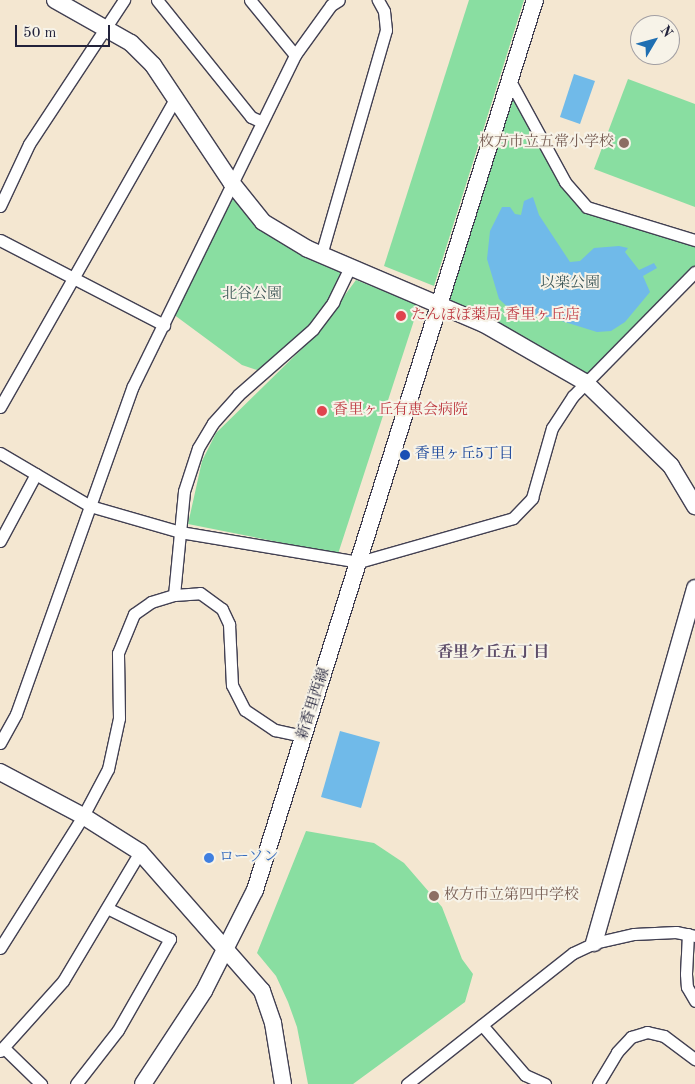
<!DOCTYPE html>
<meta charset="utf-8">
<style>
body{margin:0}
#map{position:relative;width:695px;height:1084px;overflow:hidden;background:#f4e7d1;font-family:"Old Standard TT","Noto Serif JP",serif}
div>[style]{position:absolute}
.green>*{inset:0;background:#89dea1}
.water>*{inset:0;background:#70bae9}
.roads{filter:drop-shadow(1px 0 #424052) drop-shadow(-1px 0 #424052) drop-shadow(0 1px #424052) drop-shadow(0 -1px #424052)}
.street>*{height:11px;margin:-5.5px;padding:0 5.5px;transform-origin:5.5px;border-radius:5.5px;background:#fff}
.secondary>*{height:16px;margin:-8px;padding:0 8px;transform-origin:8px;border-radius:8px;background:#fff}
.dots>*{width:14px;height:14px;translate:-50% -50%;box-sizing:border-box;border:2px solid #f7f3e8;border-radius:50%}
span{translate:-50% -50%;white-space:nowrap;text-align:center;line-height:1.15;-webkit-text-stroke:4px #f7f3e8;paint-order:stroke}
.education-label{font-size:15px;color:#785e54}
.right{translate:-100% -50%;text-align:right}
.left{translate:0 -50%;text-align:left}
.park-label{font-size:15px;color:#415a5a}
.health-label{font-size:15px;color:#be3a42}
.transit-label{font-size:15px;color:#164399}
.street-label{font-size:15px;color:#22223b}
.shop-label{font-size:15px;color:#366cbe}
.neighbourhood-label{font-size:16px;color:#5e4d69;font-weight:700}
.north{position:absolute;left:630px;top:15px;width:50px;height:50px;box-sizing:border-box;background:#f7f3e8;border:1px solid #a29fa3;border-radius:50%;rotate:53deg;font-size:14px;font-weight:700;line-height:20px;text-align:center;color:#22223b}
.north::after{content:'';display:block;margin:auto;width:18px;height:22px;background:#1f6fb2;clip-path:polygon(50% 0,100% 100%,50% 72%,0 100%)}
.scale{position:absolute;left:15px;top:25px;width:95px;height:22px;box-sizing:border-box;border:2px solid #22223b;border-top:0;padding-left:6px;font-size:15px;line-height:18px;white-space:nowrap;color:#22223b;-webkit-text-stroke:4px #f7f3e8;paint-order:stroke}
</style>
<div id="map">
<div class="green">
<div style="clip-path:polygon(469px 0,524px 0,434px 286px,384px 266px)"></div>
<div style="clip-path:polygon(628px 79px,695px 104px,695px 207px,594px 169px)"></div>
<div style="clip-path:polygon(509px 86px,587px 207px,695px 243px,695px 272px,585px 382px,440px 303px)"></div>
<div style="clip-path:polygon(231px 190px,247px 211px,344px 269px,329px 300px,310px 326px,260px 371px,242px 365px,173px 314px)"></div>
<div style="clip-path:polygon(356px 280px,419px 305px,338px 554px,188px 524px,202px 461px,216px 433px,313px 338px)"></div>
<div style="clip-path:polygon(306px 831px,374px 843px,404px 863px,442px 907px,462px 959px,473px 974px,465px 1002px,353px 1084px,308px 1084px,297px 1027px,288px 1002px,276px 976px,257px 953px)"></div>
</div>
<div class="water">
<div style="clip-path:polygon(574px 74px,595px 81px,580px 124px,560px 117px)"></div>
<div style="clip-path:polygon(533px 197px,539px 215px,570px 262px,580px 261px,594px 248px,619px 246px,628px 248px,625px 252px,639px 270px,654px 263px,657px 268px,643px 276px,650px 292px,625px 322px,611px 331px,597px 332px,552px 318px,512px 311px,499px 299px,487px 259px,490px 231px,502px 207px,510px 207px,515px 214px,521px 215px,524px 201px)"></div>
<div style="clip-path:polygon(340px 731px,380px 742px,361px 808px,321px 797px)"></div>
</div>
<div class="roads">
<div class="street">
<div style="left:157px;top:0;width:150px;rotate:51.2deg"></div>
<div style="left:251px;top:117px;width:12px;rotate:24deg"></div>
<div style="left:250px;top:0;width:71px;rotate:50.7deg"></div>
<div style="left:510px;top:81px;width:115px;rotate:61.4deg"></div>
<div style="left:565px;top:182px;width:33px;rotate:49deg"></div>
<div style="left:587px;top:207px;width:113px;rotate:17deg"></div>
<div style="left:0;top:206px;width:68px;rotate:-64.9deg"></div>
<div style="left:29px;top:144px;width:173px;rotate:-56.6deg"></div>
<div style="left:0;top:240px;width:185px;rotate:27.4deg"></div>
<div style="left:321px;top:255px;width:234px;rotate:-73.9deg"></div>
<div style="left:386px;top:30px;width:19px;rotate:-96deg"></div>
<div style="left:384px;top:11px;width:13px;rotate:-119deg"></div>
<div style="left:0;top:407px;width:356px;rotate:-60.4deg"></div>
<div style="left:0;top:453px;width:104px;rotate:30.5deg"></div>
<div style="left:90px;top:506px;width:94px;rotate:16.1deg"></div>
<div style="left:180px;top:532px;width:181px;rotate:9.5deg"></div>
<div style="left:359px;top:562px;width:160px;rotate:-15.9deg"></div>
<div style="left:513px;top:518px;width:28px;rotate:-46deg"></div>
<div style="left:532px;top:498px;width:73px;rotate:-74.1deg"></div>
<div style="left:552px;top:428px;width:38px;rotate:-57deg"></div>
<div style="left:573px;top:396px;width:174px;rotate:-45.5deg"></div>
<div style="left:0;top:541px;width:76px;rotate:-61.8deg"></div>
<div style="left:174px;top:595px;width:104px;rotate:-84.5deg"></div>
<div style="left:184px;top:491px;width:45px;rotate:-72deg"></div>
<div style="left:198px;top:448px;width:29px;rotate:-59deg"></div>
<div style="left:213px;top:423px;width:38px;rotate:-48deg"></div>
<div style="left:238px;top:395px;width:100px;rotate:-41.3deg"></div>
<div style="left:313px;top:329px;width:34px;rotate:-53deg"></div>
<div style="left:333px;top:302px;width:39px;rotate:-64deg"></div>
<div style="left:0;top:743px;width:33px;rotate:-61deg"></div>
<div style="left:16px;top:714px;width:348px;rotate:-70.4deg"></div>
<div style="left:133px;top:386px;width:369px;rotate:-63.9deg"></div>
<div style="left:295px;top:55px;width:62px;rotate:-54.2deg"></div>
<div style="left:331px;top:5px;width:9px;rotate:-32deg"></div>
<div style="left:688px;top:934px;width:40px;rotate:92.9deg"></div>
<div style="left:686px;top:974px;width:13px;rotate:86deg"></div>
<div style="left:687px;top:987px;width:16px;rotate:60deg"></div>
<div style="left:0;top:948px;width:156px;rotate:-57.8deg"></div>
<div style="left:83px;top:816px;width:53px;rotate:-62deg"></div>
<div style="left:108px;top:769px;width:52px;rotate:-77.8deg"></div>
<div style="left:119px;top:718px;width:65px;rotate:-90.9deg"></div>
<div style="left:118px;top:653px;width:42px;rotate:-67.7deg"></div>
<div style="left:134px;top:614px;width:21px;rotate:-35deg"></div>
<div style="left:151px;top:602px;width:24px;rotate:-17deg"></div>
<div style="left:174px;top:595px;width:26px;rotate:-4deg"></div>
<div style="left:200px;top:593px;width:27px;rotate:36deg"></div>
<div style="left:222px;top:609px;width:17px;rotate:65deg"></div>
<div style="left:229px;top:624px;width:61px;rotate:87.2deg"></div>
<div style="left:232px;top:685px;width:28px;rotate:63deg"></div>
<div style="left:245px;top:710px;width:36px;rotate:34deg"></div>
<div style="left:275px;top:730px;width:29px;rotate:12deg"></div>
<div style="left:482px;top:1025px;width:66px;rotate:49.3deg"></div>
<div style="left:525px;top:1075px;width:22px;rotate:24deg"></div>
<div style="left:4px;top:1048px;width:52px;rotate:44.2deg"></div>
<div style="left:0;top:1051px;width:94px;rotate:-48deg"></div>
<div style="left:63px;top:981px;width:150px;rotate:-59.2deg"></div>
<div style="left:76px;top:1084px;width:68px;rotate:-52.1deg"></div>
<div style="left:118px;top:1030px;width:105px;rotate:-60.3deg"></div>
<div style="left:170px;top:939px;width:70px;rotate:-153.8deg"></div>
<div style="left:407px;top:1084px;width:211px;rotate:-38.3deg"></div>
<div style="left:573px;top:953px;width:23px;rotate:-25deg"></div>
<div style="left:594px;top:943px;width:41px;rotate:-12.7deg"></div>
<div style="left:634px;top:934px;width:42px;rotate:-2.7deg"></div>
<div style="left:676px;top:932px;width:19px;rotate:12deg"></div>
<div style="left:598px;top:1084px;width:37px;rotate:-59deg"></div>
<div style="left:617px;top:1052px;width:21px;rotate:-47deg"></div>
<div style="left:631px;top:1037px;width:17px;rotate:-17deg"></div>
<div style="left:647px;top:1032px;width:17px;rotate:13deg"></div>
<div style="left:664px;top:1036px;width:39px;rotate:37deg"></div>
</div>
<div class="secondary">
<div style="left:55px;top:0;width:87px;rotate:29.5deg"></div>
<div style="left:131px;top:43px;width:31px;rotate:45deg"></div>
<div style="left:153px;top:65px;width:141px;rotate:56.3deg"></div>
<div style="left:231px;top:182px;width:51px;rotate:51.3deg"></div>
<div style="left:263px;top:222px;width:52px;rotate:31deg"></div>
<div style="left:308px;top:249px;width:191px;rotate:23.1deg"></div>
<div style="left:484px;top:324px;width:116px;rotate:29.9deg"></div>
<div style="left:585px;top:382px;width:120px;rotate:44.3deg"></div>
<div style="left:671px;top:466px;width:47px;rotate:59deg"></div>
<div style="left:0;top:772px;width:94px;rotate:27.9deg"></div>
<div style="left:83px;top:816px;width:67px;rotate:32.3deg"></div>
<div style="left:140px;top:852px;width:185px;rotate:48.7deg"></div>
<div style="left:262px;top:991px;width:34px;rotate:71deg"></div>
<div style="left:273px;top:1023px;width:62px;rotate:80.7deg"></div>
<div style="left:594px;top:943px;width:369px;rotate:-74.1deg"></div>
<div style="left:143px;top:1084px;width:111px;rotate:-56.7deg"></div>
<div style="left:204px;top:991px;width:113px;rotate:-63.2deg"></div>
<div style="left:255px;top:890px;width:933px;rotate:-72.54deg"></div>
</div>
</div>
<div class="dots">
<div style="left:624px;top:143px;background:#8d6e63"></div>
<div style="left:401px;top:316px;background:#e0444e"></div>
<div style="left:322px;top:411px;background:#e0444e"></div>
<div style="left:405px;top:455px;background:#1a4fb4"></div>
<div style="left:209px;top:858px;background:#3f7fe0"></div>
<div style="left:434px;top:896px;background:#8d6e63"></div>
</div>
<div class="education-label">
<span class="right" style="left:614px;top:143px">枚方市立五常小学校</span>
<span class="left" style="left:444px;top:896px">枚方市立第四中学校</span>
</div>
<div class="park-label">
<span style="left:570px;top:284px">以楽公園</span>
<span style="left:252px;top:295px">北谷公園</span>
</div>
<div class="health-label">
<span class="left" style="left:411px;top:316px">たんぽぽ薬局 香里ヶ丘店</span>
<span class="left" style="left:333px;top:411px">香里ヶ丘有恵会病院</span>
</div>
<div class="transit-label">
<span class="left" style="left:415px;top:455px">香里ヶ丘5丁目</span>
</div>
<div class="street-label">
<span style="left:314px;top:704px;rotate:-72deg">新香里西線</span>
</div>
<div class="shop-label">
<span class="left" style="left:219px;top:858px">ローソン</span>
</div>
<div class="neighbourhood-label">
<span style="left:493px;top:653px">香里ケ丘五丁目</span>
</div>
<div class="north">N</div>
<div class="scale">50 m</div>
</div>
